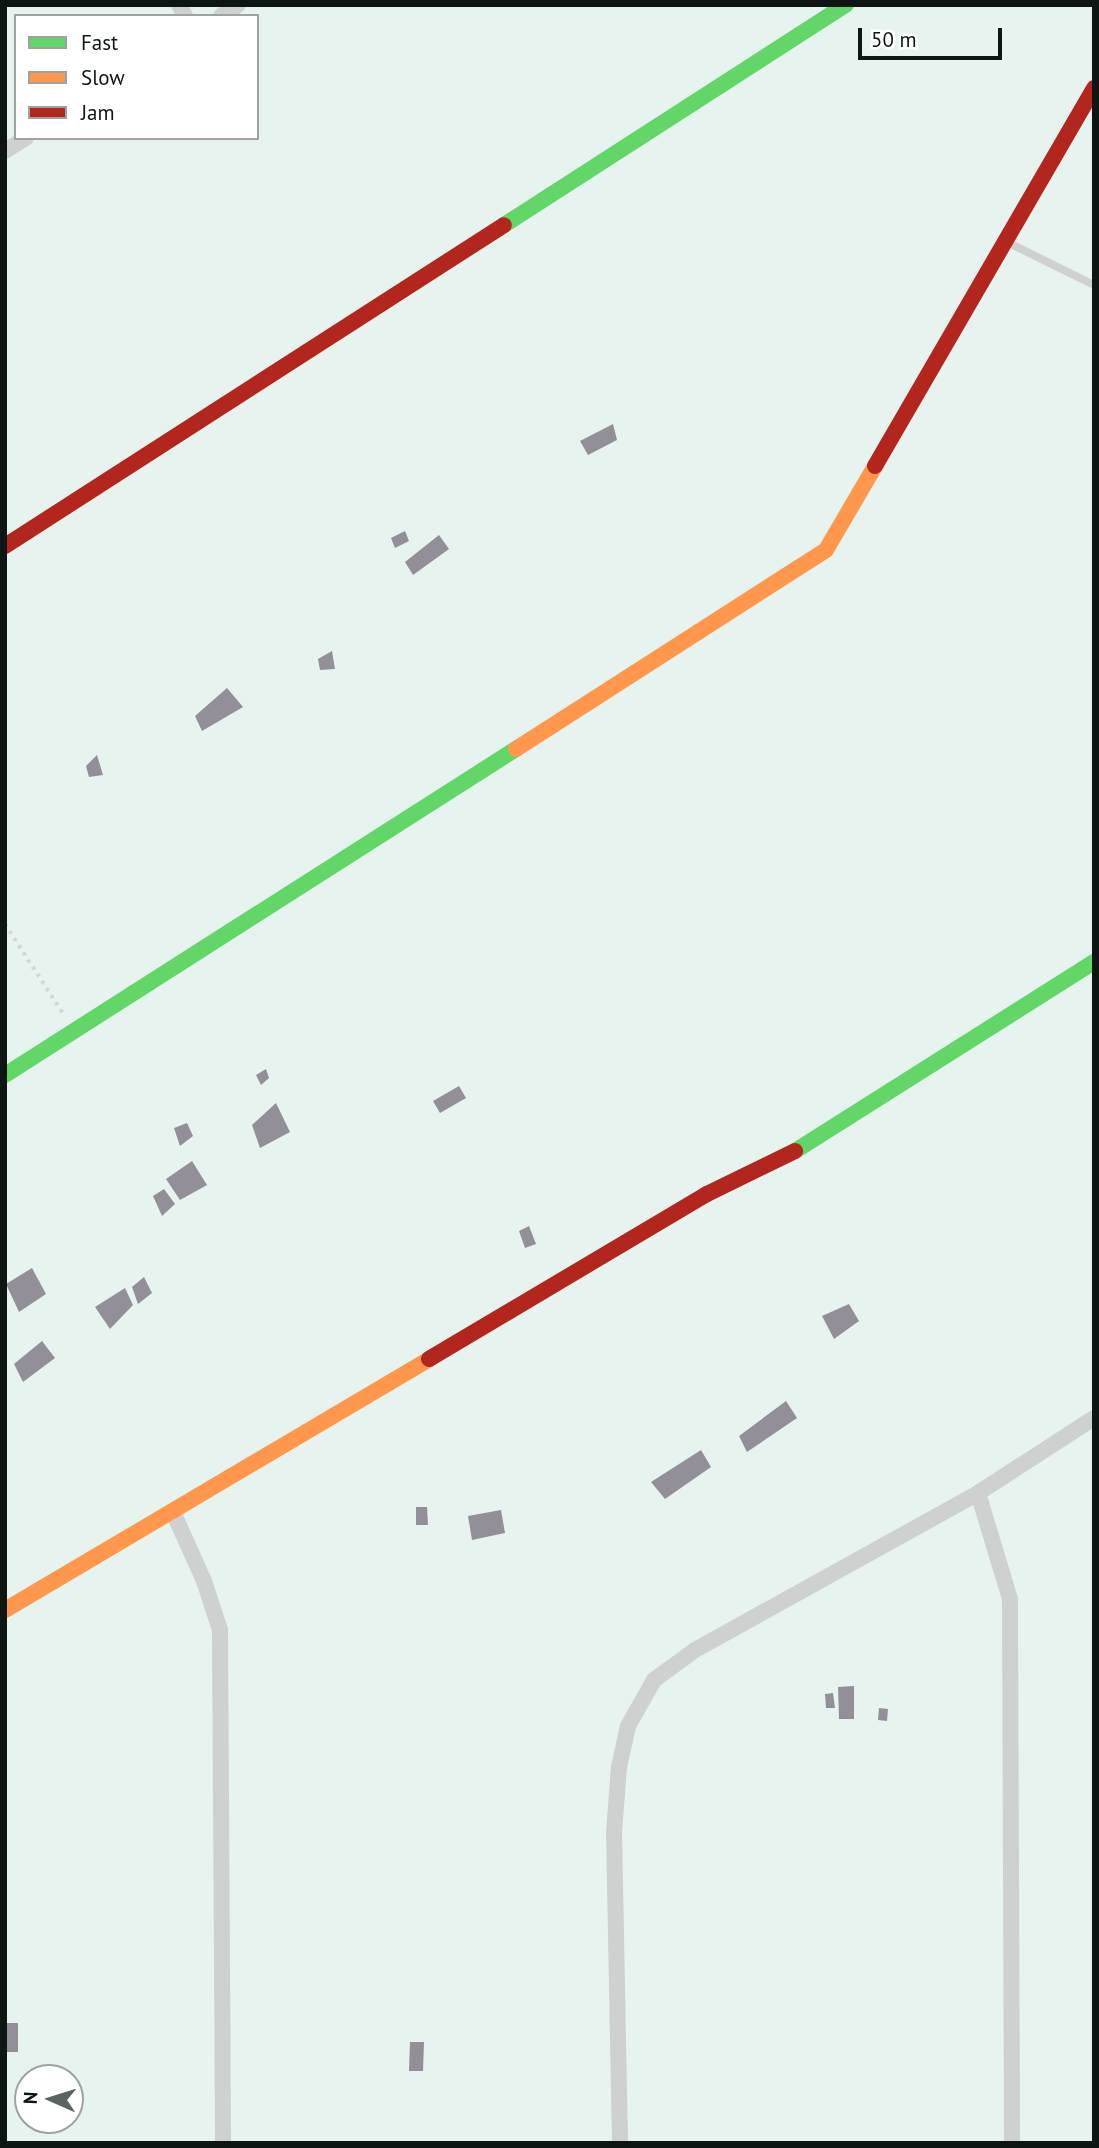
<!DOCTYPE html>
<style>
body{margin:0}
#map{position:relative;width:1099px;height:2148px;overflow:hidden;background:#e7f3ef;font-family:"PT Sans",sans-serif}
div>[style]{position:absolute}
.building>*{inset:0;background:#938f98}
.path>*{height:3.5px;margin-top:-1.75px;transform-origin:0;background:repeating-linear-gradient(90deg,#d3d7d6 0 3.5px,transparent 0 8.5px)}
.lane>*{height:8px;margin:-4px;padding:0 4px;transform-origin:4px;border-radius:4px;background:#ced1d0}
.street>*{height:16px;margin:-8px;padding:0 8px;transform-origin:8px;border-radius:8px;background:#ced1d0}
.fast>*{height:16px;margin:-8px;padding:0 8px;transform-origin:8px;border-radius:8px;background:#63d668}
.slow>*{height:16px;margin:-8px;padding:0 8px;transform-origin:8px;border-radius:8px;background:#ff974d}
.jam>*{height:16px;margin:-8px;padding:0 8px;transform-origin:8px;border-radius:8px;background:#b3261e}
span{translate:-50% -50%;white-space:nowrap;text-align:center;line-height:1.15;-webkit-text-stroke:7px #fff;paint-order:stroke}
.frame{position:absolute;inset:0;border:7px solid #0d1613;pointer-events:none}
.legend{position:absolute;left:14px;top:14px;width:245px;height:126px;box-sizing:border-box;background:#fff;border:2px solid #9ea2a1;margin:0;padding:9px 12px;list-style:none;font-size:21px;color:#0d1613}
.legend li{display:flex;align-items:center;gap:14px;height:35px}
.legend b{width:35px;border:2px solid #9ea2a1}
.north{position:absolute;left:14px;top:2064px;width:70px;height:70px;box-sizing:border-box;background:#fff;border:2px solid #9ea2a1;border-radius:50%;rotate:273deg;font-size:19px;font-weight:700;line-height:28px;text-align:center;color:#0d1613}
.north::after{content:'';display:block;margin:auto;width:24px;height:32px;background:#596360;clip-path:polygon(50% 0,100% 100%,50% 72%,0 100%)}
.scale{position:absolute;left:858px;top:28px;width:144px;height:32px;box-sizing:border-box;border:4px solid #0d1613;border-top:0;padding-left:9px;font-size:21px;line-height:24px;white-space:nowrap;color:#0d1613;-webkit-text-stroke:5px #fff;paint-order:stroke}
</style>
<div id="map">
<div class="building">
<div style="clip-path:polygon(613px 424px,617px 440px,588px 455px,580px 441px)"></div>
<div style="clip-path:polygon(405px 531px,409px 541px,395px 548px,391px 538px)"></div>
<div style="clip-path:polygon(439px 535px,449px 549px,413px 575px,405px 562px)"></div>
<div style="clip-path:polygon(332px 651px,335px 669px,320px 670px,318px 659px)"></div>
<div style="clip-path:polygon(227px 688px,243px 707px,202px 731px,195px 716px)"></div>
<div style="clip-path:polygon(97px 755px,103px 775px,89px 777px,86px 766px)"></div>
<div style="clip-path:polygon(266px 1069px,269px 1078px,261px 1085px,256px 1075px)"></div>
<div style="clip-path:polygon(459px 1086px,466px 1098px,440px 1113px,433px 1101px)"></div>
<div style="clip-path:polygon(276px 1103px,290px 1132px,260px 1148px,252px 1125px)"></div>
<div style="clip-path:polygon(187px 1123px,193px 1136px,180px 1146px,174px 1128px)"></div>
<div style="clip-path:polygon(192px 1161px,207px 1185px,180px 1200px,166px 1179px)"></div>
<div style="clip-path:polygon(164px 1189px,175px 1204px,162px 1216px,153px 1196px)"></div>
<div style="clip-path:polygon(529px 1226px,536px 1244px,525px 1248px,519px 1231px)"></div>
<div style="clip-path:polygon(32px 1268px,46px 1294px,19px 1312px,6px 1284px)"></div>
<div style="clip-path:polygon(144px 1277px,152px 1293px,138px 1304px,132px 1287px)"></div>
<div style="clip-path:polygon(125px 1288px,133px 1305px,110px 1329px,95px 1307px)"></div>
<div style="clip-path:polygon(849px 1304px,859px 1321px,834px 1339px,822px 1316px)"></div>
<div style="clip-path:polygon(42px 1341px,55px 1358px,23px 1382px,14px 1364px)"></div>
<div style="clip-path:polygon(786px 1401px,797px 1418px,747px 1452px,739px 1436px)"></div>
<div style="clip-path:polygon(701px 1450px,711px 1467px,665px 1499px,651px 1482px)"></div>
<div style="clip-path:polygon(416px 1507px,427px 1507px,428px 1525px,416px 1525px)"></div>
<div style="clip-path:polygon(501px 1510px,505px 1533px,472px 1540px,468px 1516px)"></div>
<div style="clip-path:polygon(854px 1686px,854px 1719px,839px 1719px,838px 1687px)"></div>
<div style="clip-path:polygon(833px 1693px,835px 1708px,826px 1708px,825px 1694px)"></div>
<div style="clip-path:polygon(879px 1708px,888px 1709px,887px 1721px,878px 1720px)"></div>
<div style="clip-path:polygon(5px 2023px,18px 2023px,18px 2052px,5px 2052px)"></div>
<div style="clip-path:polygon(410px 2042px,424px 2042px,423px 2071px,409px 2071px)"></div>
</div>
<div class="path">
<div style="left:5px;top:924px;width:108px;rotate:57deg"></div>
</div>
<div class="lane">
<div style="left:1007px;top:242px;width:97px;rotate:26.3deg"></div>
</div>
<div class="street">
<div style="left:179px;top:5px;width:13px;rotate:61deg"></div>
<div style="left:221px;top:16px;width:20px;rotate:-33deg"></div>
<div style="left:5px;top:151px;width:25px;rotate:-32deg"></div>
<div style="left:978px;top:1493px;width:111px;rotate:73.2deg"></div>
<div style="left:1010px;top:1599px;width:544px;rotate:89.79deg"></div>
<div style="left:173px;top:1512px;width:76px;rotate:65.8deg"></div>
<div style="left:204px;top:1581px;width:52px;rotate:71.9deg"></div>
<div style="left:220px;top:1630px;width:513px;rotate:89.66deg"></div>
<div style="left:620px;top:2143px;width:311px;rotate:-91.1deg"></div>
<div style="left:614px;top:1832px;width:65px;rotate:-85.6deg"></div>
<div style="left:619px;top:1767px;width:42px;rotate:-77.6deg"></div>
<div style="left:628px;top:1726px;width:53px;rotate:-60.5deg"></div>
<div style="left:654px;top:1680px;width:51px;rotate:-36.2deg"></div>
<div style="left:695px;top:1650px;width:324px;rotate:-29deg"></div>
<div style="left:978px;top:1493px;width:138px;rotate:-32.9deg"></div>
</div>
<div class="fast">
<div style="left:504px;top:225px;width:407px;rotate:-32.8deg"></div>
<div style="left:5px;top:1075px;width:606px;rotate:-32.54deg"></div>
<div style="left:795px;top:1151px;width:354px;rotate:-32.3deg"></div>
</div>
<div class="slow">
<div style="left:516px;top:749px;width:368px;rotate:-32.7deg"></div>
<div style="left:826px;top:550px;width:97px;rotate:-59.7deg"></div>
<div style="left:5px;top:1610px;width:493px;rotate:-30.6deg"></div>
</div>
<div class="jam">
<div style="left:875px;top:466px;width:437px;rotate:-59.9deg"></div>
<div style="left:5px;top:546px;width:593px;rotate:-32.75deg"></div>
<div style="left:429px;top:1359px;width:323px;rotate:-30.7deg"></div>
<div style="left:707px;top:1194px;width:98px;rotate:-26deg"></div>
</div>
<div class="frame"></div>
<ul class="legend">
<li><b style="height:9px;background:#63d668"></b>Fast</li>
<li><b style="height:9px;background:#ff974d"></b>Slow</li>
<li><b style="height:9px;background:#b3261e"></b>Jam</li>
</ul>
<div class="north">N</div>
<div class="scale">50 m</div>
</div>
